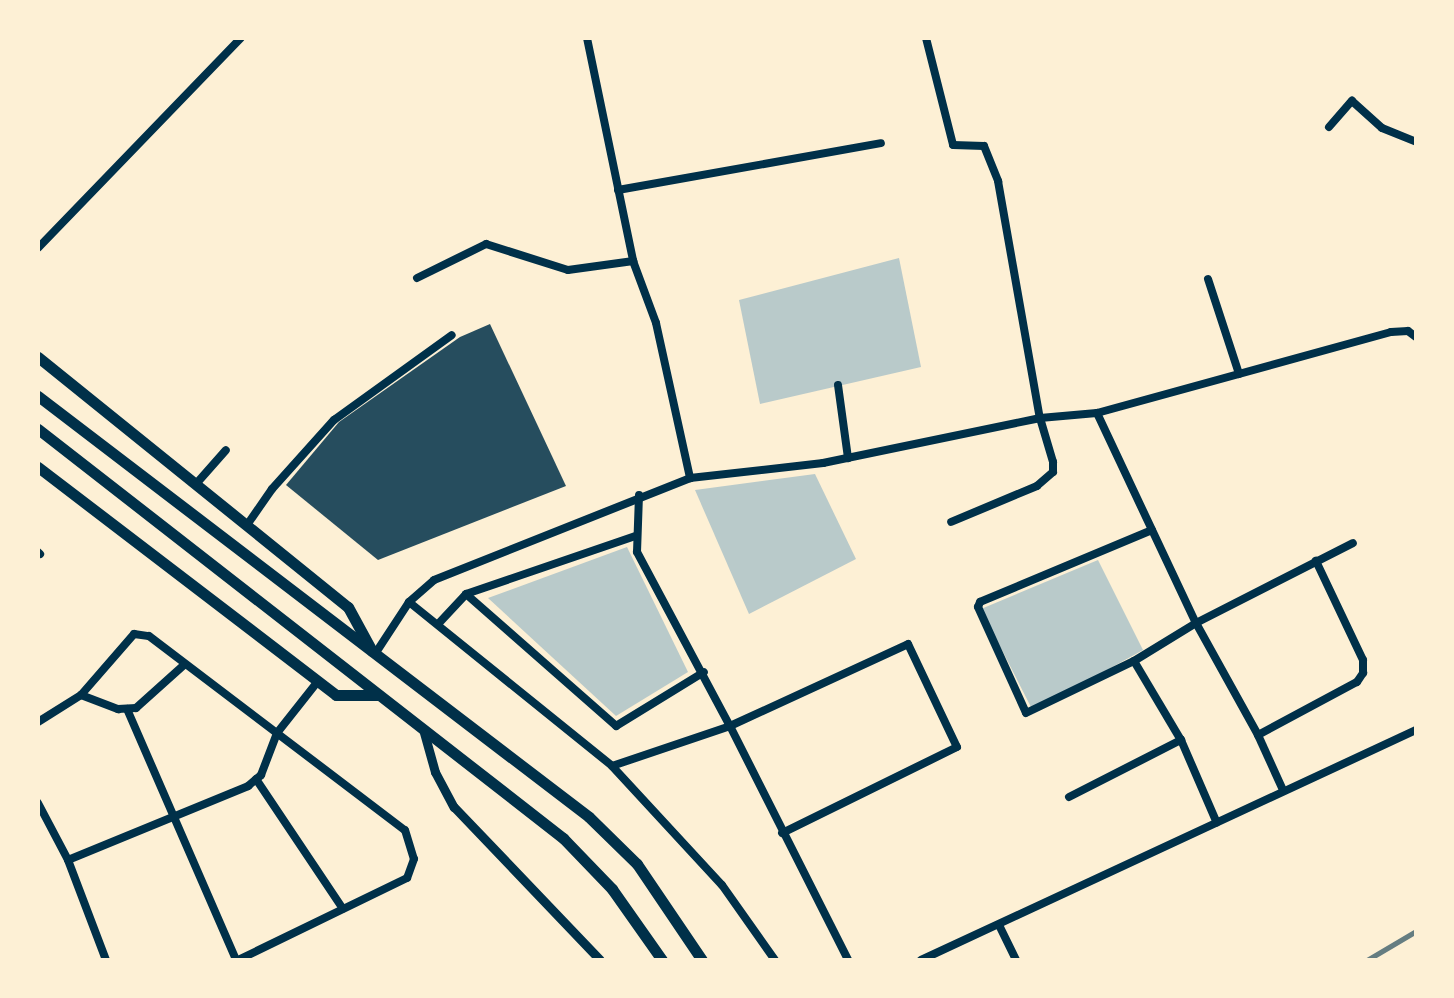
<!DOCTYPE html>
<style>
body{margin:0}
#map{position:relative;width:1454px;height:998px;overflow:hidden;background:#fdf0d5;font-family:"Nunito Sans",sans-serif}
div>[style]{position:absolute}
.green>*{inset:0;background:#b9caca}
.building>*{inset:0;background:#264d5e}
.minor>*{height:8px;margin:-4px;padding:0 4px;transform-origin:4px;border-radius:4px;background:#003049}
.tertiary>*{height:9px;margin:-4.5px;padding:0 4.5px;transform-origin:4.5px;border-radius:4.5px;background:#003049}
.primary>*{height:11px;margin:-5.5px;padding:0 5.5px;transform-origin:5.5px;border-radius:5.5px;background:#003049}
.rail>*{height:5px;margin:-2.5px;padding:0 2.5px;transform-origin:2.5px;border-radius:2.5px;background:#657d81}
span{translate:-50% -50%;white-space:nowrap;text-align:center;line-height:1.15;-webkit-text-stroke:8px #fdf0d5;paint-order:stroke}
.frame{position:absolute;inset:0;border:40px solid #fdf0d5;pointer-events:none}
</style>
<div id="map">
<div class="green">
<div style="clip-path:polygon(899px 258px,921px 367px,760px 404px,739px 300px)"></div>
<div style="clip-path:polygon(815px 474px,856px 559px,749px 614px,695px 490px)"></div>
<div style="clip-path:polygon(627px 547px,688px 672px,616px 716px,488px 598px)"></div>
<div style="clip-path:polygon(1098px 560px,1143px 650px,1033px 711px,981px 609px)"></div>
</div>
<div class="building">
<div style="clip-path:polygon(490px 324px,566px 486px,378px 560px,286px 485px,339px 422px,460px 337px)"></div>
</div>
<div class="minor">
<div style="left:587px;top:38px;width:228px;rotate:78.3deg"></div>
<div style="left:633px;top:261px;width:66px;rotate:69.6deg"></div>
<div style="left:656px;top:323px;width:159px;rotate:77.6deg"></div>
<div style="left:926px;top:38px;width:110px;rotate:75.8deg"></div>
<div style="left:953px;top:145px;width:31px;rotate:2deg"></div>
<div style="left:984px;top:146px;width:38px;rotate:68deg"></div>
<div style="left:998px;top:181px;width:241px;rotate:80deg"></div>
<div style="left:1040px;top:418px;width:46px;rotate:73.5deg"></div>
<div style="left:1053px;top:462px;width:10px;rotate:90deg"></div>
<div style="left:1053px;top:472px;width:21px;rotate:139deg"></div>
<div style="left:1037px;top:486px;width:93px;rotate:157.3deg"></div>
<div style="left:1329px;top:127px;width:35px;rotate:-49deg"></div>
<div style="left:1352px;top:101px;width:40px;rotate:42deg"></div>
<div style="left:1382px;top:128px;width:37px;rotate:22deg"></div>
<div style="left:618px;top:190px;width:267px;rotate:-10.1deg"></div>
<div style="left:38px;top:248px;width:292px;rotate:-46deg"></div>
<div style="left:417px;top:278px;width:77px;rotate:-26.2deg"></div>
<div style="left:486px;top:244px;width:86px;rotate:17.6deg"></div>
<div style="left:568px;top:270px;width:66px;rotate:-7.9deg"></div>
<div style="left:1208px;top:279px;width:100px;rotate:71.9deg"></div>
<div style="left:838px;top:385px;width:74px;rotate:82.2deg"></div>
<div style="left:1097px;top:413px;width:232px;rotate:64.8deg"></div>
<div style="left:1196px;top:623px;width:128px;rotate:61deg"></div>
<div style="left:1258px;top:735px;width:60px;rotate:65.6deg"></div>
<div style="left:196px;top:484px;width:45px;rotate:-48.6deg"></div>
<div style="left:639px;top:495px;width:57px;rotate:92deg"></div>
<div style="left:637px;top:552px;width:197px;rotate:61.9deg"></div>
<div style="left:730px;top:726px;width:196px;rotate:-24.7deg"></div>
<div style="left:908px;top:644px;width:114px;rotate:64.6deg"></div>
<div style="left:957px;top:747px;width:195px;rotate:153.8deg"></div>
<div style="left:247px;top:525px;width:44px;rotate:-55.2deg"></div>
<div style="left:272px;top:489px;width:93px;rotate:-48.1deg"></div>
<div style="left:334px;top:420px;width:145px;rotate:-35.8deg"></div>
<div style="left:1152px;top:530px;width:186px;rotate:157.3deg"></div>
<div style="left:980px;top:602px;width:5px;rotate:112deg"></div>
<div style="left:978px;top:607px;width:116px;rotate:65.6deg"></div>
<div style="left:1026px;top:713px;width:120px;rotate:-25.7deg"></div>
<div style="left:1134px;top:661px;width:73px;rotate:-31.5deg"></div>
<div style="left:1196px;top:623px;width:176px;rotate:-27deg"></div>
<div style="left:38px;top:552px;width:3px;rotate:45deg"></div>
<div style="left:466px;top:594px;width:200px;rotate:41.3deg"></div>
<div style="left:616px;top:726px;width:103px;rotate:-31.5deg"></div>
<div style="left:409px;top:602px;width:261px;rotate:38.9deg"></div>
<div style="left:612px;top:766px;width:162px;rotate:47.3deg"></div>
<div style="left:722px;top:885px;width:92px;rotate:54.8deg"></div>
<div style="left:440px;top:622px;width:38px;rotate:-47deg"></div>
<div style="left:466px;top:594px;width:179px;rotate:-18.9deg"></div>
<div style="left:375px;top:654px;width:62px;rotate:-56.8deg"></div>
<div style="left:409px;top:602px;width:33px;rotate:-41deg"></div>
<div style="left:434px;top:580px;width:276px;rotate:-21.7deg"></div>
<div style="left:690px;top:478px;width:134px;rotate:-6.4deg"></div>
<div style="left:823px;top:463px;width:222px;rotate:-11.7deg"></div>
<div style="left:1040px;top:418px;width:57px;rotate:-5deg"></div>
<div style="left:1097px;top:413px;width:305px;rotate:-15.4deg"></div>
<div style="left:1391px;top:332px;width:17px;rotate:-3deg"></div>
<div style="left:1408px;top:331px;width:10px;rotate:37deg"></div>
<div style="left:1134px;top:661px;width:92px;rotate:59.3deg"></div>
<div style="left:1181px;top:740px;width:90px;rotate:66.6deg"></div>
<div style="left:81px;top:695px;width:81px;rotate:-49deg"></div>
<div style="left:134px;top:634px;width:15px;rotate:8deg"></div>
<div style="left:149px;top:636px;width:321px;rotate:37.2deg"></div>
<div style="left:405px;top:830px;width:30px;rotate:73deg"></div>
<div style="left:414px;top:859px;width:20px;rotate:110deg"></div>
<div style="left:407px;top:878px;width:188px;rotate:154.1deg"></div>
<div style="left:127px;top:709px;width:274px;rotate:66.5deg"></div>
<div style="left:38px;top:722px;width:51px;rotate:-32.1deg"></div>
<div style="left:81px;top:695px;width:40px;rotate:21deg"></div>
<div style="left:118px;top:709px;width:18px;rotate:-3deg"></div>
<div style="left:136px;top:708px;width:64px;rotate:-41.9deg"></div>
<div style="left:1258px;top:735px;width:112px;rotate:-28.2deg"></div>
<div style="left:1357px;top:682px;width:11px;rotate:-56deg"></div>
<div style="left:1363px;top:673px;width:13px;rotate:-90deg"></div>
<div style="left:1363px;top:660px;width:110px;rotate:-115.4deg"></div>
<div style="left:612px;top:766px;width:125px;rotate:-18.7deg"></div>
<div style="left:730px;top:726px;width:262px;rotate:63.2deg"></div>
<div style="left:256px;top:779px;width:156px;rotate:56.2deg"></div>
<div style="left:1069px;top:797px;width:126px;rotate:-27deg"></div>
<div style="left:38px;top:803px;width:64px;rotate:62.2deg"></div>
<div style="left:68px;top:860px;width:107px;rotate:69.2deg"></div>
<div style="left:68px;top:860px;width:195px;rotate:-22.3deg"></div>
<div style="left:248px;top:786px;width:17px;rotate:-40deg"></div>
<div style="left:261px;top:775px;width:45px;rotate:-69.1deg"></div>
<div style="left:277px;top:733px;width:66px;rotate:-51.7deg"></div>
<div style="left:999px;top:925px;width:39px;rotate:64deg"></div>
<div style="left:921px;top:960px;width:546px;rotate:-24.92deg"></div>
</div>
<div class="tertiary">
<div style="left:423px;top:729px;width:45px;rotate:74.4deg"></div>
<div style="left:435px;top:772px;width:40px;rotate:62deg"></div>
<div style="left:454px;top:807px;width:211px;rotate:46.3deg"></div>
</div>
<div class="primary">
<div style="left:38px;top:357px;width:398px;rotate:38.9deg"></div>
<div style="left:348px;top:607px;width:50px;rotate:61.4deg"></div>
<div style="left:38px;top:396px;width:693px;rotate:37.38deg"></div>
<div style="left:589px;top:817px;width:67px;rotate:44.4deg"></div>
<div style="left:637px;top:864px;width:116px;rotate:55.9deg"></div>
<div style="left:38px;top:429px;width:666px;rotate:37.92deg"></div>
<div style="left:563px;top:838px;width:71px;rotate:46.1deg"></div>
<div style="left:612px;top:889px;width:87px;rotate:54.8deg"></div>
<div style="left:38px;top:467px;width:375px;rotate:37.4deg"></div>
<div style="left:336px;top:695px;width:42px"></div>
</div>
<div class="rail">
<div style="left:1367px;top:960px;width:57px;rotate:-30.6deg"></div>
</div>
<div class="frame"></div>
</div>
